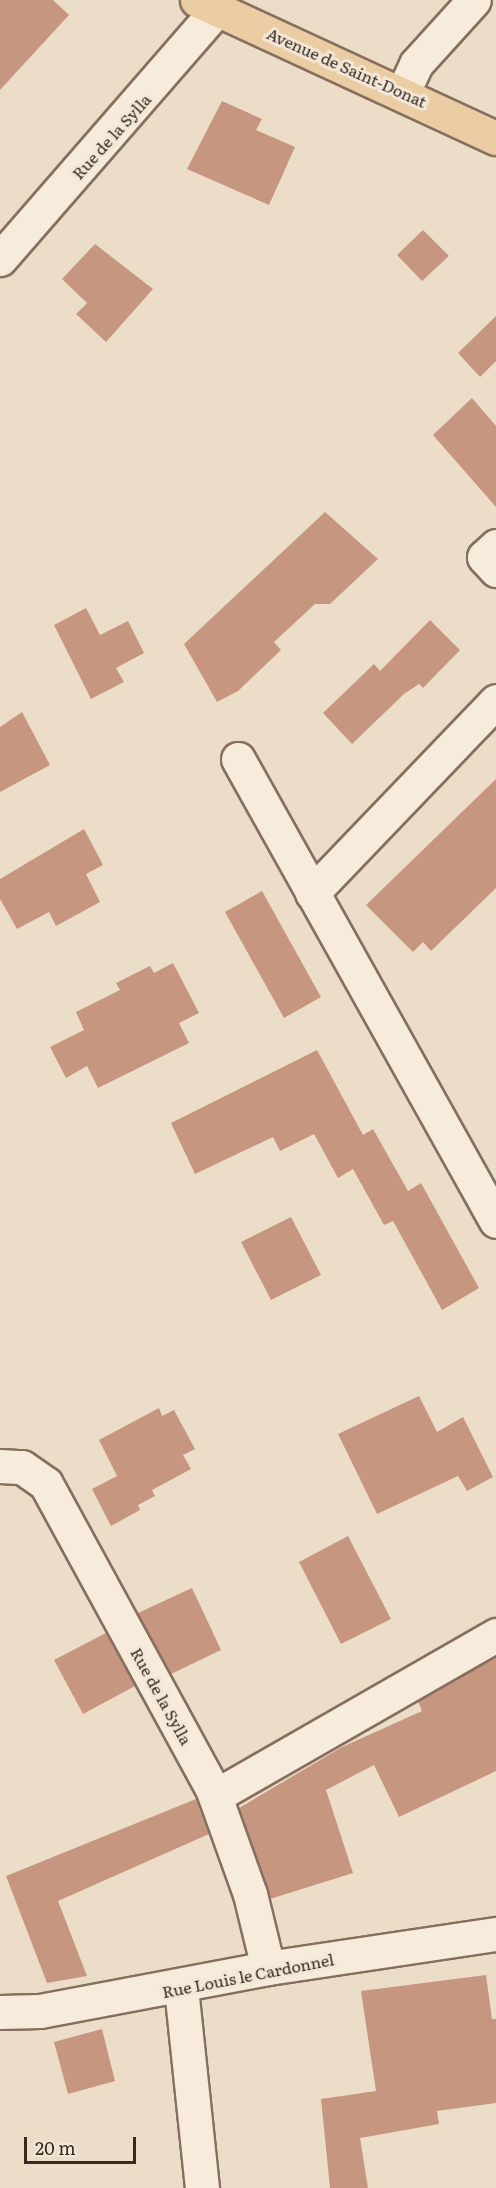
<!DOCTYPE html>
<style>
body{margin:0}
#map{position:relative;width:496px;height:2188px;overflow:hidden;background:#ebddc8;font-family:Literata,serif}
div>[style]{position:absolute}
.building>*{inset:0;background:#c79681}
.roads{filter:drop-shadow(2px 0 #866f5e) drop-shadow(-2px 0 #866f5e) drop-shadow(0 2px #866f5e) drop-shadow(0 -2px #866f5e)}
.minor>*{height:33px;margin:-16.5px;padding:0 16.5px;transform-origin:16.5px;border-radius:16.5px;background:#f7ebdb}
.major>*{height:33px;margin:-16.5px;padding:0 16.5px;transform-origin:16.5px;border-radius:16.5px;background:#ebcda3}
span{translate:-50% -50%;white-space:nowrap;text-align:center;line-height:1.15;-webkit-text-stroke:6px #f3e8d7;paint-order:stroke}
.street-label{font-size:16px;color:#382921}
.scale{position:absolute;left:24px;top:2137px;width:112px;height:27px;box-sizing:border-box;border:3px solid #382921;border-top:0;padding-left:8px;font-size:18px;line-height:21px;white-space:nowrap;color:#382921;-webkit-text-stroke:4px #f3e8d7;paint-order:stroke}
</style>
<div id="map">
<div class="building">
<div style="clip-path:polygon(0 0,53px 0,69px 15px,0 90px)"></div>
<div style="clip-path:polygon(222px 101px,262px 119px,256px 130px,295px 147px,269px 205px,187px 169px)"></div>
<div style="clip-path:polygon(423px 230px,449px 256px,422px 281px,397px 255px)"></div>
<div style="clip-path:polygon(95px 244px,153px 289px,106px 342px,76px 314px,87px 303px,62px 279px)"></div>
<div style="clip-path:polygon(496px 316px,496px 361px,480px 377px,458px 353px)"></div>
<div style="clip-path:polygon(472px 398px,496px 426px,496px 507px,433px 435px)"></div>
<div style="clip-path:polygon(325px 512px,378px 559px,330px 604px,315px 604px,274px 642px,281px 650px,238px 691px,217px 702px,184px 644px)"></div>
<div style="clip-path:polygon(86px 608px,100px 635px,128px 621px,144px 653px,116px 668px,124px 682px,91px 699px,54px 625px)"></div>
<div style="clip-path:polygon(430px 620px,460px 650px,423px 688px,419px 684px,404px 694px,352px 744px,323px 713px,374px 664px,380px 671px)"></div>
<div style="clip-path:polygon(22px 712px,50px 765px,0 792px,0 727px)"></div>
<div style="clip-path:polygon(496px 779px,496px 888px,431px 951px,423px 942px,413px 952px,366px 905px)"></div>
<div style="clip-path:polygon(84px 829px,103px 865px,86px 874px,100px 902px,56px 926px,49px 912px,17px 929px,0 899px,0 879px)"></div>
<div style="clip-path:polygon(262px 891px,321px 997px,284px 1018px,225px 912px)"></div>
<div style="clip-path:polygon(173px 963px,199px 1013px,179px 1023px,189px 1043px,98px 1088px,87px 1066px,66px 1078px,50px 1047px,84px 1030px,76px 1012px,120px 990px,116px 983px,150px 966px,154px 973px)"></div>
<div style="clip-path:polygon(317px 1050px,363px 1135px,373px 1129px,408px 1191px,421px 1183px,479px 1288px,442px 1310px,393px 1221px,384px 1225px,353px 1169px,338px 1178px,314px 1134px,280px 1151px,273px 1137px,195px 1174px,171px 1123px)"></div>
<div style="clip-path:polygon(291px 1217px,321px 1275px,271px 1300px,241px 1242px)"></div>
<div style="clip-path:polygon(419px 1396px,437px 1432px,463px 1417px,493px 1477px,467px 1491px,458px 1476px,377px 1514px,338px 1434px)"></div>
<div style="clip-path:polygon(159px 1408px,162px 1416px,174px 1410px,195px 1449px,183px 1455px,191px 1469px,152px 1490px,155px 1496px,138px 1505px,140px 1510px,111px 1526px,92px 1489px,117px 1476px,99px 1440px)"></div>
<div style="clip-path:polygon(348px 1536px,391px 1619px,341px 1644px,299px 1562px)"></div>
<div style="clip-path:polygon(192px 1588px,221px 1650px,171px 1674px,138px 1613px)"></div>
<div style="clip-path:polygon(106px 1633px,135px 1686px,83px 1714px,54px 1660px)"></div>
<div style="clip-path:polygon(496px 1657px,496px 1771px,399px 1817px,374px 1765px,326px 1790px,353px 1873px,270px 1899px,239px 1808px,342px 1747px,422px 1711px,418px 1701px)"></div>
<div style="clip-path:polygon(196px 1799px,209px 1834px,58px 1901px,87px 1976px,47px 1983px,6px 1876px)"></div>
<div style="clip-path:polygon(486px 1975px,492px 2019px,496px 2019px,496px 2103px,437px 2111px,439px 2124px,360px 2138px,368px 2188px,330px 2188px,321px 2099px,376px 2091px,361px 1991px)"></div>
<div style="clip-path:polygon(102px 2029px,115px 2081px,68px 2094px,54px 2042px)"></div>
</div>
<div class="roads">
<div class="minor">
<div style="left:403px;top:92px;width:31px;rotate:-65deg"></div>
<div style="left:416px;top:64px;width:86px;rotate:-47.8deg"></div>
<div style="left:0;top:259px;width:331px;rotate:-49deg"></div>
<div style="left:496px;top:546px;width:16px;rotate:137deg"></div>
<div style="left:484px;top:557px;width:18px;rotate:47deg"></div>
<div style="left:238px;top:759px;width:529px;rotate:60.82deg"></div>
<div style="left:312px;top:893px;width:266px;rotate:-46.2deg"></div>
<div style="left:0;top:1466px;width:22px;rotate:3deg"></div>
<div style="left:22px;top:1467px;width:29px;rotate:35deg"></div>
<div style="left:46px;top:1484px;width:346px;rotate:61.4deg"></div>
<div style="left:212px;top:1788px;width:113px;rotate:70.3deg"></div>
<div style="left:250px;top:1894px;width:76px;rotate:76.3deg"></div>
<div style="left:215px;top:1796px;width:324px;rotate:-29.8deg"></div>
<div style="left:181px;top:1988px;width:201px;rotate:84deg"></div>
<div style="left:0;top:2012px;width:40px;rotate:-1.4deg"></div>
<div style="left:40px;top:2011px;width:232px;rotate:-10.7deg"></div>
<div style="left:268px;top:1968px;width:231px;rotate:-8.5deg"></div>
</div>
<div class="major">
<div style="left:197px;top:0;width:329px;rotate:24.8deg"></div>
</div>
</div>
<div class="street-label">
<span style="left:347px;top:67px;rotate:24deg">Avenue de Saint-Donat</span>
<span style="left:111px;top:136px;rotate:-48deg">Rue de la Sylla</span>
<span style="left:162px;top:1696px;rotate:61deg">Rue de la Sylla</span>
<span style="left:248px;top:1975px;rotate:-11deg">Rue Louis le Cardonnel</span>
</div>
<div class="scale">20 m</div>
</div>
